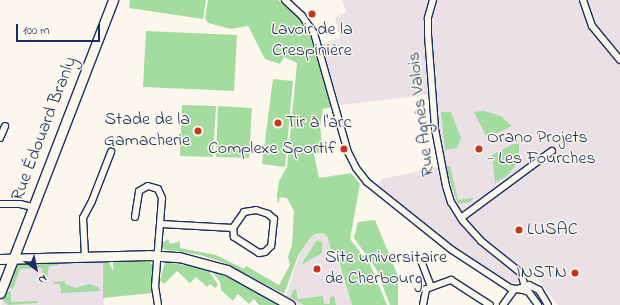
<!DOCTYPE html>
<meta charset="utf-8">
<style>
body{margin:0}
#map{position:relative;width:620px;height:305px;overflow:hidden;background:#fbf7ec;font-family:"Indie Flower",sans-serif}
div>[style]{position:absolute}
.built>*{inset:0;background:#eae0e6}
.green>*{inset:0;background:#a4dca0}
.roads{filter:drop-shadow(1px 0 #1b2f5e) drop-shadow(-1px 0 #1b2f5e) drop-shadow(0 1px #1b2f5e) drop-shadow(0 -1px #1b2f5e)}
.street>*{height:6px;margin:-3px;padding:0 3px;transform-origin:3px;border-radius:3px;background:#fbf7ec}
.secondary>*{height:9px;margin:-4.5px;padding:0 4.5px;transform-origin:4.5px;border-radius:4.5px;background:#fbf7ec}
.dots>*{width:11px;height:11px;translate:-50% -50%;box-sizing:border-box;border:2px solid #fbf7ec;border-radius:50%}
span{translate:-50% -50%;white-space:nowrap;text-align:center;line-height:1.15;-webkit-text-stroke:3px #fbf7ec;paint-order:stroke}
.poi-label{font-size:18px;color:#1b2f5e}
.right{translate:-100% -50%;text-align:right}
.left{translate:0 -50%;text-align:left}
.street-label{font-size:18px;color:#1b2f5e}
.north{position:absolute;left:16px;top:249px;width:40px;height:40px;-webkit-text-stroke:3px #fbf7ec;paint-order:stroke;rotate:147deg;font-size:11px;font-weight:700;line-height:16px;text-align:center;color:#1b2f5e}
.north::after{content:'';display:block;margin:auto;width:14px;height:18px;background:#1b2f5e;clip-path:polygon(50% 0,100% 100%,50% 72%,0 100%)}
.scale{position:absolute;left:16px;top:24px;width:84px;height:18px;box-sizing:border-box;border:2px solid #1b2f5e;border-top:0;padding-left:5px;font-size:12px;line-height:14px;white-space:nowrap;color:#1b2f5e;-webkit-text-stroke:3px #fbf7ec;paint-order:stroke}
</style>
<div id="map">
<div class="built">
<div style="clip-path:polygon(342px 0,620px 0,620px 305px,558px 305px,532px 272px,516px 283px,506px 283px,406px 213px,376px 186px,383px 179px,442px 166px,435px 94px,340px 105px,321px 44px,340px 38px,335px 18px,346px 12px)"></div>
<div style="clip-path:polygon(327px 232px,352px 305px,283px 305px,299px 256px,311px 236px)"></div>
<div style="clip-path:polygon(107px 262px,104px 305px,1px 305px,18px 264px)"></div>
</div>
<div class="green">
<div style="clip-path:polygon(130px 0,206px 0,203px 19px,129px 8px)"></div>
<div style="clip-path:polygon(208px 0,278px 0,301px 20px,309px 32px,332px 107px,323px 109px,320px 126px,323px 152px,314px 154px,319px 178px,351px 173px,360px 184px,350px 239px,370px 264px,387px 305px,352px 305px,335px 250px,331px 250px,328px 238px,324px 233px,315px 234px,310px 238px,298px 256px,284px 294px,222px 262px,200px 255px,162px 249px,162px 243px,168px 239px,170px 244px,180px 241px,180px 248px,216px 255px,244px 269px,246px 266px,279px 285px,290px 265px,288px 257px,292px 245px,294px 211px,287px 198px,280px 197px,278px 205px,277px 196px,279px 181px,287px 167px,297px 63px,284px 57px,280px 64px,265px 59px,248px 26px,231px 29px,208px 23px,205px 18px)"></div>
<div style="clip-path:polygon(146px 31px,237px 35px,234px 91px,143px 87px)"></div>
<div style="clip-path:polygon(273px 79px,293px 81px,285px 167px,262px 164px)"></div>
<div style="clip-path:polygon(182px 105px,216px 106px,213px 157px,180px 156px)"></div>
<div style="clip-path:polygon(218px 106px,252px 108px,249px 158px,216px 157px)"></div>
<div style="clip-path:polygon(484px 111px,501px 116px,512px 126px,487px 138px,474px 112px)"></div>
<div style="clip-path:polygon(451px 112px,461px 138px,457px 148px,445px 150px,441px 112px)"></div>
<div style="clip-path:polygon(519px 141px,519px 155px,515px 166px,507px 176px,495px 183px,492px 155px)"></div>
<div style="clip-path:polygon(450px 166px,458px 200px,474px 198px,470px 202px,458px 204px,445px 167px)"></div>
<div style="clip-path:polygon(375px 220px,398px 276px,398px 305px,390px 305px,376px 269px,354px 238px,358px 222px)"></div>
<div style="clip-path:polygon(317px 240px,322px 242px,322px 253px,301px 265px)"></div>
<div style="clip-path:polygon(149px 261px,155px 268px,153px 293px,103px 298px,103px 262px,109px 262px,113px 271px,113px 262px)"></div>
<div style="clip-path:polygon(165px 262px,208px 269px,218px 285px,215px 288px,210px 284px,207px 287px,196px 277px,190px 283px,177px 271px,164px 284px,160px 280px)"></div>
<div style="clip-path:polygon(58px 263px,58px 265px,49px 266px,46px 283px,43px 283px,42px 268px,20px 269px,13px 289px,7px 287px,18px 264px)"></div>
<div style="clip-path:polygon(211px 270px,243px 285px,279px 305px,259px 305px,254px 299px,249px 304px,238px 294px,233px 301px,221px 290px,220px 282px)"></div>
<div style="clip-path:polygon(65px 281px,65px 284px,75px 288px,89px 284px,98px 287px,100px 291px,61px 293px,60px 284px,54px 284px,54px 282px)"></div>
<div style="clip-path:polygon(294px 289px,296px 289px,298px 299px,323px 296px,324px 304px,330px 304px,330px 297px,334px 296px,336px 305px,304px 305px,290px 297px)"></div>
<div style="clip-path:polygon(6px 291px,11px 292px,11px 302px,38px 301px,38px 303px,8px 305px,3px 300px)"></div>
</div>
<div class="roads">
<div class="street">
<div style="left:285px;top:0;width:23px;rotate:43deg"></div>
<div style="left:302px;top:16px;width:21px;rotate:55deg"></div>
<div style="left:314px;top:33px;width:124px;rotate:74.1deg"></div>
<div style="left:348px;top:152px;width:18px;rotate:63deg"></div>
<div style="left:356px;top:168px;width:18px;rotate:52deg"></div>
<div style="left:367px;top:182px;width:109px;rotate:38.7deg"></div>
<div style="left:452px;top:250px;width:69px;rotate:33.2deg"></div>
<div style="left:510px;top:288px;width:18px;rotate:9deg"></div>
<div style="left:528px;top:291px;width:17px;rotate:54deg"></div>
<div style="left:433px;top:0;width:19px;rotate:106deg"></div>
<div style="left:428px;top:18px;width:17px;rotate:90deg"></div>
<div style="left:428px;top:35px;width:94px;rotate:85.7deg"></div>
<div style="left:435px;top:129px;width:58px;rotate:79.1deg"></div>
<div style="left:446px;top:186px;width:17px;rotate:73deg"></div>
<div style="left:451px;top:202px;width:22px;rotate:58deg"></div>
<div style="left:463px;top:221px;width:27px;rotate:48deg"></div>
<div style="left:481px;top:241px;width:51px;rotate:38.7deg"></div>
<div style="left:521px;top:273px;width:19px;rotate:74deg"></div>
<div style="left:583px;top:0;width:28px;rotate:71deg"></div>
<div style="left:592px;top:26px;width:44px;rotate:50.5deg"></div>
<div style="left:0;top:138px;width:13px;rotate:-67deg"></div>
<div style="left:0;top:204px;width:20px"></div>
<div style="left:20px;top:204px;width:12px;rotate:14deg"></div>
<div style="left:135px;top:217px;width:26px;rotate:-81deg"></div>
<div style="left:139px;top:191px;width:10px;rotate:-29deg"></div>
<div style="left:148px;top:186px;width:10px;rotate:17deg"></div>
<div style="left:158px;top:189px;width:10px;rotate:66deg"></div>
<div style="left:162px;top:198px;width:88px;rotate:94.5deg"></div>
<div style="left:155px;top:286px;width:19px;rotate:81deg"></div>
<div style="left:461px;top:218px;width:113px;rotate:-36.4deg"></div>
<div style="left:161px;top:224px;width:72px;rotate:3.2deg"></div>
<div style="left:233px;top:228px;width:19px;rotate:-55deg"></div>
<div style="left:244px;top:212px;width:12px;rotate:-9deg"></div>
<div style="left:256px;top:210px;width:13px;rotate:18deg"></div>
<div style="left:268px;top:214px;width:8px;rotate:40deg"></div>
<div style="left:274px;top:219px;width:27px;rotate:96deg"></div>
<div style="left:271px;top:246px;width:8px;rotate:135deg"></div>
<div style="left:265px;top:252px;width:6px;rotate:171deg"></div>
<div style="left:259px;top:253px;width:30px;rotate:-147deg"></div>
<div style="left:234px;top:237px;width:9px;rotate:-96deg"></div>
<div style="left:85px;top:256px;width:38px;rotate:-93deg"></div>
<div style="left:83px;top:218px;width:19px;rotate:-62deg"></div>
<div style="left:92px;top:201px;width:53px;rotate:-68.8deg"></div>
<div style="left:420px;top:258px;width:30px;rotate:69deg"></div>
<div style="left:423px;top:305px;width:16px;rotate:-79deg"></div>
<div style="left:426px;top:289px;width:27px;rotate:-20deg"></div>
<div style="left:451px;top:280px;width:46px;rotate:32.7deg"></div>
<div style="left:503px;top:305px;width:19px;rotate:-54deg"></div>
<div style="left:514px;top:290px;width:16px;rotate:-18deg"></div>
<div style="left:529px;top:285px;width:11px;rotate:27deg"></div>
<div style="left:539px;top:290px;width:17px;rotate:59deg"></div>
</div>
<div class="secondary">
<div style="left:0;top:259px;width:148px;rotate:-1.5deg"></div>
<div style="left:148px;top:255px;width:31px;rotate:4deg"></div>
<div style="left:179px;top:257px;width:50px;rotate:15.2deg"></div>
<div style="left:227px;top:270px;width:72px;rotate:29.1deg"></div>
<div style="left:0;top:293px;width:314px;rotate:-68.9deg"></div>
</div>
</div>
<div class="dots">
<div style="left:312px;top:14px;background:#c8321e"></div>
<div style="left:278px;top:123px;background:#c8321e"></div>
<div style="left:198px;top:131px;background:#c8321e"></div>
<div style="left:344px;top:149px;background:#c8321e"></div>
<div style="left:479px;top:149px;background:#c8321e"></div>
<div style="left:519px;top:230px;background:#c8321e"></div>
<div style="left:317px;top:269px;background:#c8321e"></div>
<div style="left:575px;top:273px;background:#c8321e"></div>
</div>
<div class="poi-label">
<span style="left:312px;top:41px">Lavoir de la<br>Crespinière</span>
<span class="right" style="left:190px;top:131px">Stade de la<br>Gamacherie</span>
<span class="left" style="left:286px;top:123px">Tir à l'arc</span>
<span class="left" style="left:487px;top:149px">Orano Projets<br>- Les Fourches</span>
<span class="right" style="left:336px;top:149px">Complexe Sportif</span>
<span class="left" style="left:527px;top:230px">LUSAC</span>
<span class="left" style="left:325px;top:269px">Site universitaire<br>de Cherbourg</span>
<span class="right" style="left:567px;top:273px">INSTN</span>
</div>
<div class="street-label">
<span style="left:422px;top:114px;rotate:-97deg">Rue Agnès Valois</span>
<span style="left:45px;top:129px;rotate:-69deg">Rue Édouard Branly</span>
</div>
<div class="north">N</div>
<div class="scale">100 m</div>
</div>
